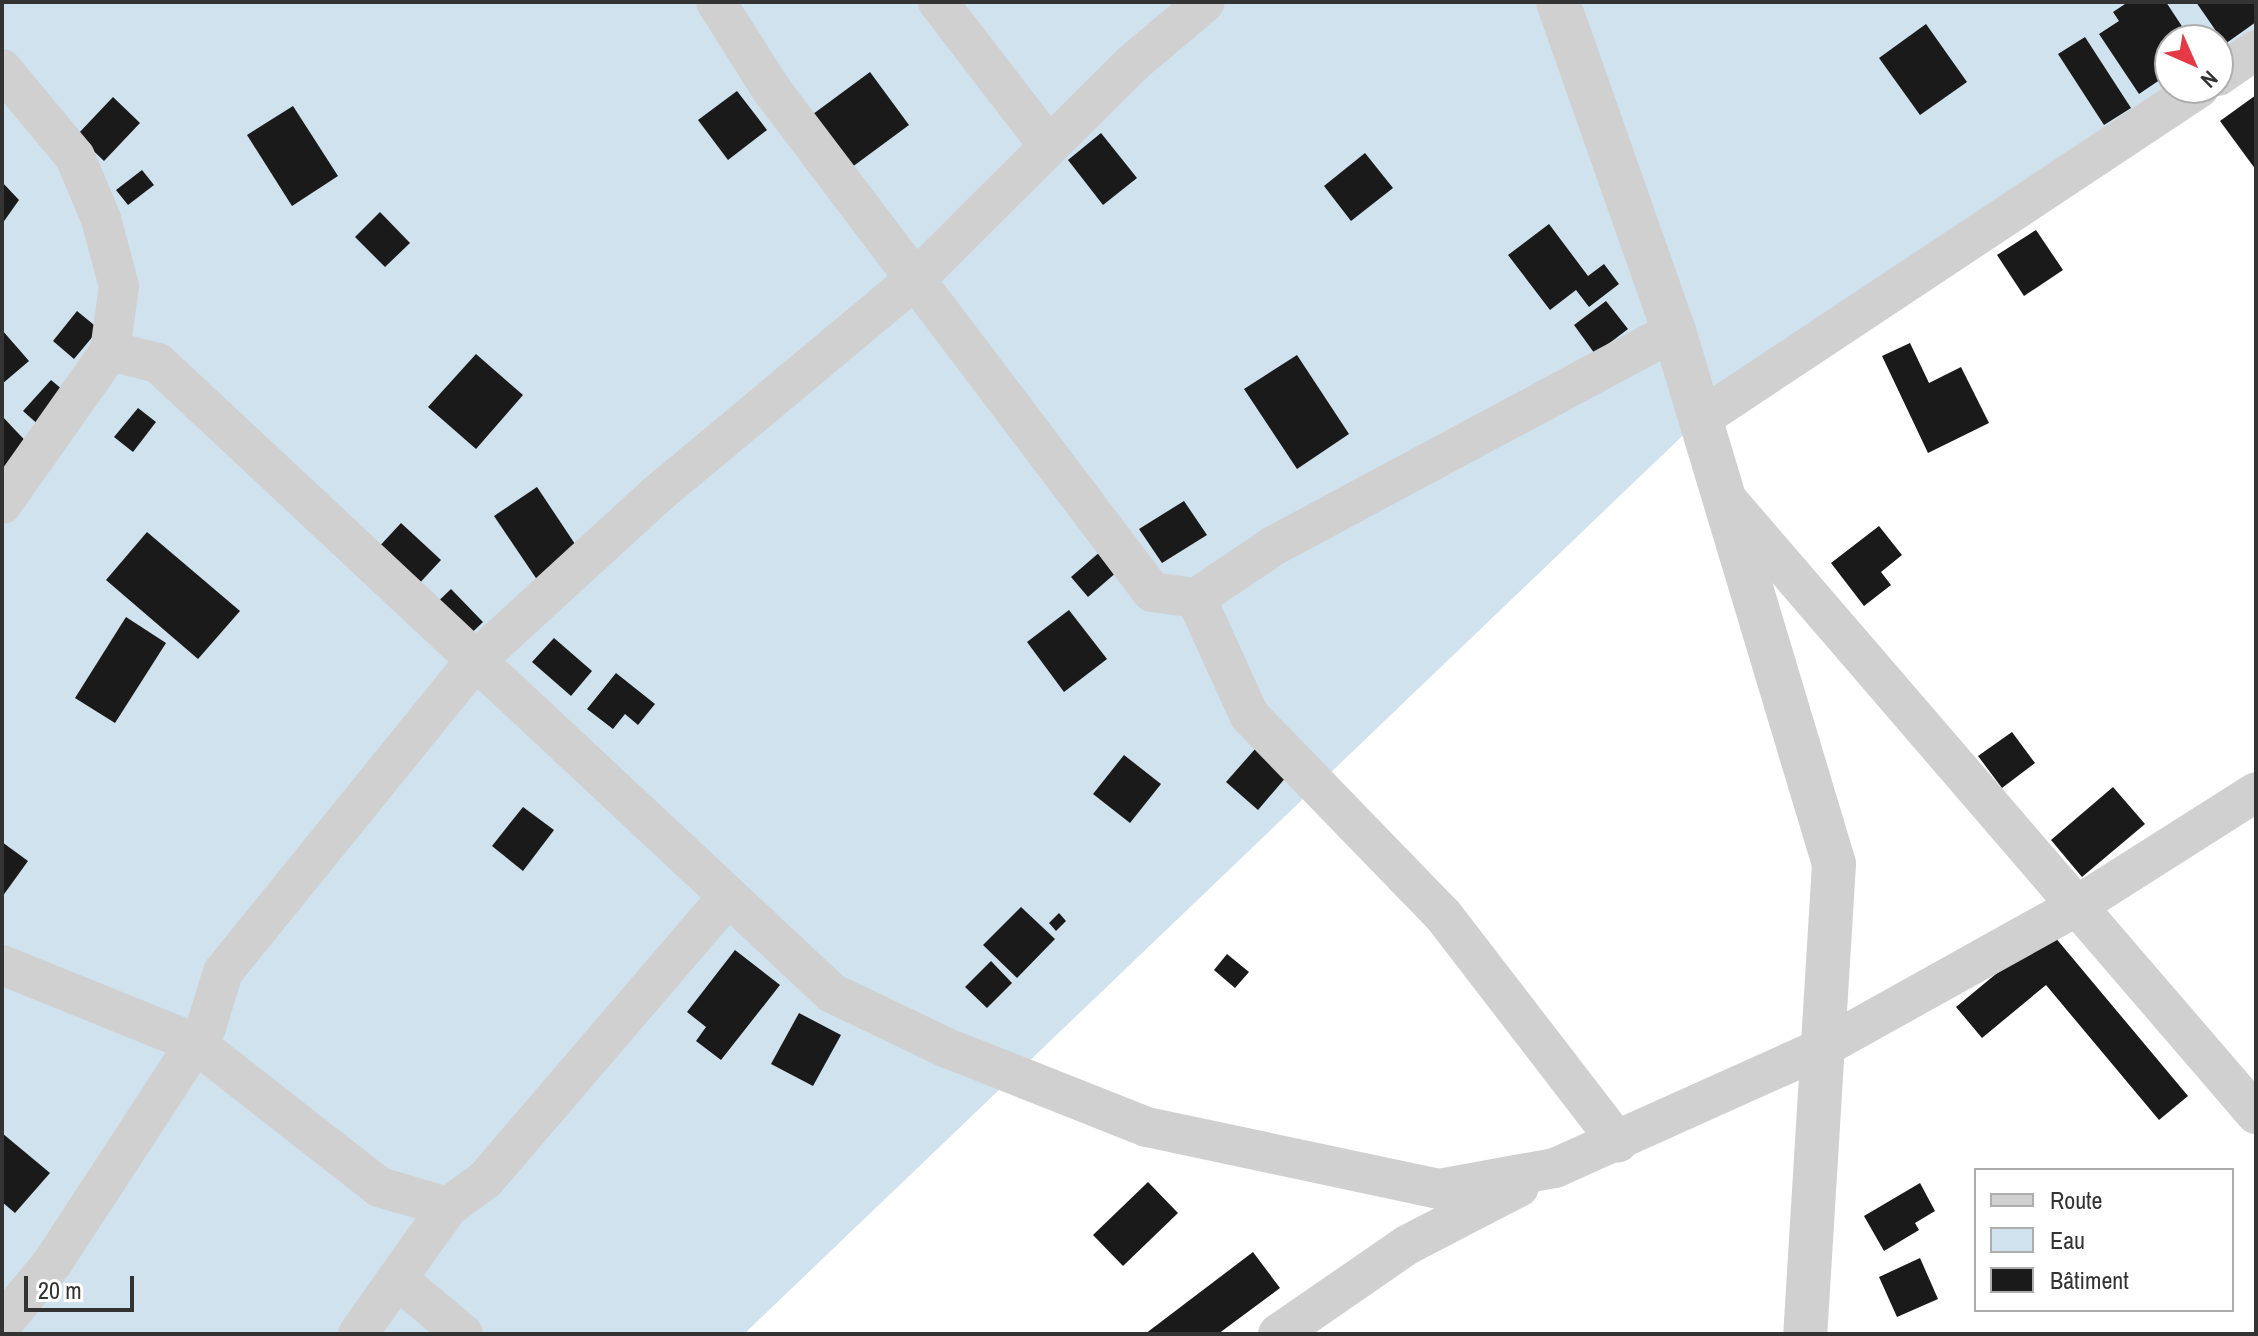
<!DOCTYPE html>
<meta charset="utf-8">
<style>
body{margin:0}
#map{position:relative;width:2258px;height:1336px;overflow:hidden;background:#fff;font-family:"Archivo Narrow",sans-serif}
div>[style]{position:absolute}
.water>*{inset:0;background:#cfe2ee}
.building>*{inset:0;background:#1a1a1a}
.minor>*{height:40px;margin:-20px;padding:0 20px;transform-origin:20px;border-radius:20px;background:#d0d0d0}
.tertiary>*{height:44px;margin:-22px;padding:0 22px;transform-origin:22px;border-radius:22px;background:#d0d0d0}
span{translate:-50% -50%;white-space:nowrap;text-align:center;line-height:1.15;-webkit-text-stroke:8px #fff;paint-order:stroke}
.frame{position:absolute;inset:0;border:4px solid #333;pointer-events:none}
.legend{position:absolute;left:1974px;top:1168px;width:260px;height:144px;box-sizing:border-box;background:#fff;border:2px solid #adadad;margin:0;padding:10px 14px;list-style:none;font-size:24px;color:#333}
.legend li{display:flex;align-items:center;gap:16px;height:40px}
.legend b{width:40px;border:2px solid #adadad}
.north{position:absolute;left:2154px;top:24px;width:80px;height:80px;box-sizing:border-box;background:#fff;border:2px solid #adadad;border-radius:50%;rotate:135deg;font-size:22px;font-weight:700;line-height:32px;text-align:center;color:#333}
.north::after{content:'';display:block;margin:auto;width:28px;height:36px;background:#e63946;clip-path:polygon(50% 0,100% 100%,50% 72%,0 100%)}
.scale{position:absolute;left:24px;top:1276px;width:110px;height:36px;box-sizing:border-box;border:4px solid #333;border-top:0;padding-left:10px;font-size:24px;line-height:28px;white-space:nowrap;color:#333;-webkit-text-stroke:6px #fff;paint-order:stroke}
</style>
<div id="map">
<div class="water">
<div style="clip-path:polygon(2px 2px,2256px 2px,2256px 50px,2218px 76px,2218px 40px,2170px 40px,2170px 88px,1700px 419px,744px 1334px,2px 1334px)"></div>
</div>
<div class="building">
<div style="clip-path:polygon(2128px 2px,2166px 2px,2191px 40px,2170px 40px,2170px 73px,2139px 94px,2099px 34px,2119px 21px,2113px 12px)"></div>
<div style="clip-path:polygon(2196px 2px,2256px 2px,2256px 22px,2225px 44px)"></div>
<div style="clip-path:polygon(1926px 24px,1967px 82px,1920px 115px,1879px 58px)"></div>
<div style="clip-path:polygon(2085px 37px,2131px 108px,2104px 125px,2058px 54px)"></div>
<div style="clip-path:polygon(870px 72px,909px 125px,844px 173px,805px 120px)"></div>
<div style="clip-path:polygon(737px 91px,767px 130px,728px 160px,698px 120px)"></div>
<div style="clip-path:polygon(2256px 95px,2256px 170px,2220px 121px)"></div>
<div style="clip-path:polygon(113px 97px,140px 123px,104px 161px,77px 135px)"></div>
<div style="clip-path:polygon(293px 106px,338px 176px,292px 206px,247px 135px)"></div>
<div style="clip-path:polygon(1101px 133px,1137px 178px,1103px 205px,1068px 160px)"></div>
<div style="clip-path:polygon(1365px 153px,1393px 188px,1351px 221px,1324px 186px)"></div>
<div style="clip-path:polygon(142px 170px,154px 185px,128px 205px,116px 190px)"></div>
<div style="clip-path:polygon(2px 182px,19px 200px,2px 224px)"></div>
<div style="clip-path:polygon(380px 212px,410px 243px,385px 267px,355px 237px)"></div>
<div style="clip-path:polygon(1549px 224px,1588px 276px,1604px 264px,1619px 284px,1589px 307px,1576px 290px,1550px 310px,1508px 255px)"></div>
<div style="clip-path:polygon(2036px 230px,2063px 270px,2024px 296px,1997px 255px)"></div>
<div style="clip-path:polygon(1606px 301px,1628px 329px,1595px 354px,1574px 325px)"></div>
<div style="clip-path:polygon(77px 311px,99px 329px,74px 359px,53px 341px)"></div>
<div style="clip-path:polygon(2px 330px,29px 361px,2px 384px)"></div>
<div style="clip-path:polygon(1910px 343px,1929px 383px,1961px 367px,1989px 423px,1928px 453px,1882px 356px)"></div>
<div style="clip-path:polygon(476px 354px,523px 395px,476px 449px,428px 407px)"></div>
<div style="clip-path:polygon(1297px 355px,1349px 434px,1297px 469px,1244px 389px)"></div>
<div style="clip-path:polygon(51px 380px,69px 395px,41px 427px,23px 411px)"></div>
<div style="clip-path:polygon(138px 408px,156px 422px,133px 452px,114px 437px)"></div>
<div style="clip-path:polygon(2px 416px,33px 449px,2px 479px)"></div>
<div style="clip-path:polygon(537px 487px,585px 559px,542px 587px,494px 516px)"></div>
<div style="clip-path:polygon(1184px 501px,1207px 535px,1162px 563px,1139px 529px)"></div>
<div style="clip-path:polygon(401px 523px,441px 560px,416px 587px,376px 550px)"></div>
<div style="clip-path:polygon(1879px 526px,1902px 555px,1881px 572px,1891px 585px,1864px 606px,1831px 563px)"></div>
<div style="clip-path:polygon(147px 532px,240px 611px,198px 659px,106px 580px)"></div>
<div style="clip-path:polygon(1101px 551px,1118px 571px,1088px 597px,1071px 577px)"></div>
<div style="clip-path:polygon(451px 589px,483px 622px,456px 648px,425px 614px)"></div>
<div style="clip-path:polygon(1069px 610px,1107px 659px,1064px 692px,1027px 642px)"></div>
<div style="clip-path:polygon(126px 617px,166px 643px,115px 723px,75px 698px)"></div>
<div style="clip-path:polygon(554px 638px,592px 671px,571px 696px,532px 662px)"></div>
<div style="clip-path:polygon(616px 673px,655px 704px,638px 725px,625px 714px,613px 729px,587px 709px)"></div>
<div style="clip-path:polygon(2012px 732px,2035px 763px,2002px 788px,1978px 756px)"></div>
<div style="clip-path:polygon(1256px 748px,1287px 776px,1258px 810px,1226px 782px)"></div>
<div style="clip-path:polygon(1124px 755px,1161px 784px,1130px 823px,1093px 794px)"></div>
<div style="clip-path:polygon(2113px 787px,2145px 824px,2082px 877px,2051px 840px)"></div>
<div style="clip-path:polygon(523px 807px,554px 830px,523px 871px,492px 846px)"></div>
<div style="clip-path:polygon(2px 842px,28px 861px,2px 897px)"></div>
<div style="clip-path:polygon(1021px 907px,1055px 939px,1017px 978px,983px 945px)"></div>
<div style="clip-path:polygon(1059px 913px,1066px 921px,1056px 931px,1049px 923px)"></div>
<div style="clip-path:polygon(2049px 930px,2188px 1096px,2159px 1120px,2046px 985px,1982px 1038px,1956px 1007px)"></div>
<div style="clip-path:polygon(735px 950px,780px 985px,721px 1060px,696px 1041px,706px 1027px,687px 1012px)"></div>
<div style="clip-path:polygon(1227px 954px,1249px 972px,1235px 988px,1214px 970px)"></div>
<div style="clip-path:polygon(991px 961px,1012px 983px,987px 1008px,965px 987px)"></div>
<div style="clip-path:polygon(799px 1013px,841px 1035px,813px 1086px,771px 1064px)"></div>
<div style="clip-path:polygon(2px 1133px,50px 1173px,15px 1213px,2px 1202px)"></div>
<div style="clip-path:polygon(1148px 1182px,1178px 1213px,1123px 1266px,1093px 1235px)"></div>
<div style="clip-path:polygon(1920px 1183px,1935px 1211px,1915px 1223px,1919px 1230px,1884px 1251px,1864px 1216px)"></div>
<div style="clip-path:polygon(1253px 1252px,1280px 1288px,1218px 1334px,1145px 1334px)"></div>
<div style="clip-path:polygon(1920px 1258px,1938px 1299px,1897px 1317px,1879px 1277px)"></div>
</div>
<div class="minor">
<div style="left:716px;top:2px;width:103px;rotate:57.7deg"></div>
<div style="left:771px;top:89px;width:631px;rotate:52.86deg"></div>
<div style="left:1152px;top:592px;width:44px;rotate:7.8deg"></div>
<div style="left:1196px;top:598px;width:95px;rotate:-33.9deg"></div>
<div style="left:1275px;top:545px;width:453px;rotate:-28.2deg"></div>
<div style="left:938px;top:2px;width:182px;rotate:52.4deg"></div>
<div style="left:2px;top:69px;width:114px;rotate:50.3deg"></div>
<div style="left:75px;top:157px;width:67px;rotate:67.2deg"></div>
<div style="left:101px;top:219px;width:69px;rotate:75deg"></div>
<div style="left:119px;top:286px;width:66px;rotate:97.9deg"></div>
<div style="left:2218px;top:76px;width:46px;rotate:-34.4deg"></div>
<div style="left:1700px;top:419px;width:599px;rotate:-33.56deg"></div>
<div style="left:1723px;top:495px;width:817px;rotate:49.27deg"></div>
<div style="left:2px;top:504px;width:187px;rotate:-54.8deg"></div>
<div style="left:110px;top:351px;width:49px;rotate:14deg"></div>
<div style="left:158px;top:363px;width:923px;rotate:43.07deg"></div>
<div style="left:832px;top:993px;width:127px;rotate:25.6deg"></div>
<div style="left:947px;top:1048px;width:215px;rotate:21.6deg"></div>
<div style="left:1147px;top:1127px;width:299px;rotate:12deg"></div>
<div style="left:1439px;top:1189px;width:118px;rotate:-10.3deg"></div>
<div style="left:1555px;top:1168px;width:293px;rotate:-24.2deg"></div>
<div style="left:1822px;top:1048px;width:290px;rotate:-29.1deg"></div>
<div style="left:2075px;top:907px;width:214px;rotate:-32.4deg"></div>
<div style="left:1196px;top:598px;width:128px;rotate:65.6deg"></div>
<div style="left:1249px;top:715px;width:279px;rotate:45.9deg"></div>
<div style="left:1443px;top:915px;width:287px;rotate:52.4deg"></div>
<div style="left:2px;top:965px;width:208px;rotate:22deg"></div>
<div style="left:195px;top:1043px;width:234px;rotate:38deg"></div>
<div style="left:379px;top:1187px;width:72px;rotate:16.2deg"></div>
<div style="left:397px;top:1279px;width:86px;rotate:39.8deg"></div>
<div style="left:2px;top:1324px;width:80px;rotate:-50.6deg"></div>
<div style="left:53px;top:1262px;width:280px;rotate:-56.9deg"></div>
<div style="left:206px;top:1027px;width:58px;rotate:-72.8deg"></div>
<div style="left:223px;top:972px;width:397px;rotate:-51deg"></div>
<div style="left:473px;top:663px;width:247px;rotate:-42.5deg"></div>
<div style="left:655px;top:496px;width:341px;rotate:-39.8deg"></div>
<div style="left:917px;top:278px;width:305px;rotate:-44.9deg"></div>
<div style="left:1133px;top:63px;width:94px;rotate:-40.3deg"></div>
<div style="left:358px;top:1334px;width:156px;rotate:-54.7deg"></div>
<div style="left:448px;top:1207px;width:46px;rotate:-36.1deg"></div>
<div style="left:485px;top:1180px;width:372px;rotate:-49.4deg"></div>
<div style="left:1278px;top:1334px;width:157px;rotate:-34.6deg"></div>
<div style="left:1407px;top:1245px;width:126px;rotate:-27.4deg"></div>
</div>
<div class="tertiary">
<div style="left:1558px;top:2px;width:349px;rotate:70.6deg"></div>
<div style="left:1674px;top:331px;width:556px;rotate:73.29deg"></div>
<div style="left:1834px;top:864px;width:471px;rotate:93.5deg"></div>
</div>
<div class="frame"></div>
<ul class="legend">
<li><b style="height:10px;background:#d0d0d0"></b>Route</li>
<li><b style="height:22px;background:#cfe2ee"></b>Eau</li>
<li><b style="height:22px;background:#1a1a1a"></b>Bâtiment</li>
</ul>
<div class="north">N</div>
<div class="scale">20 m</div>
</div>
